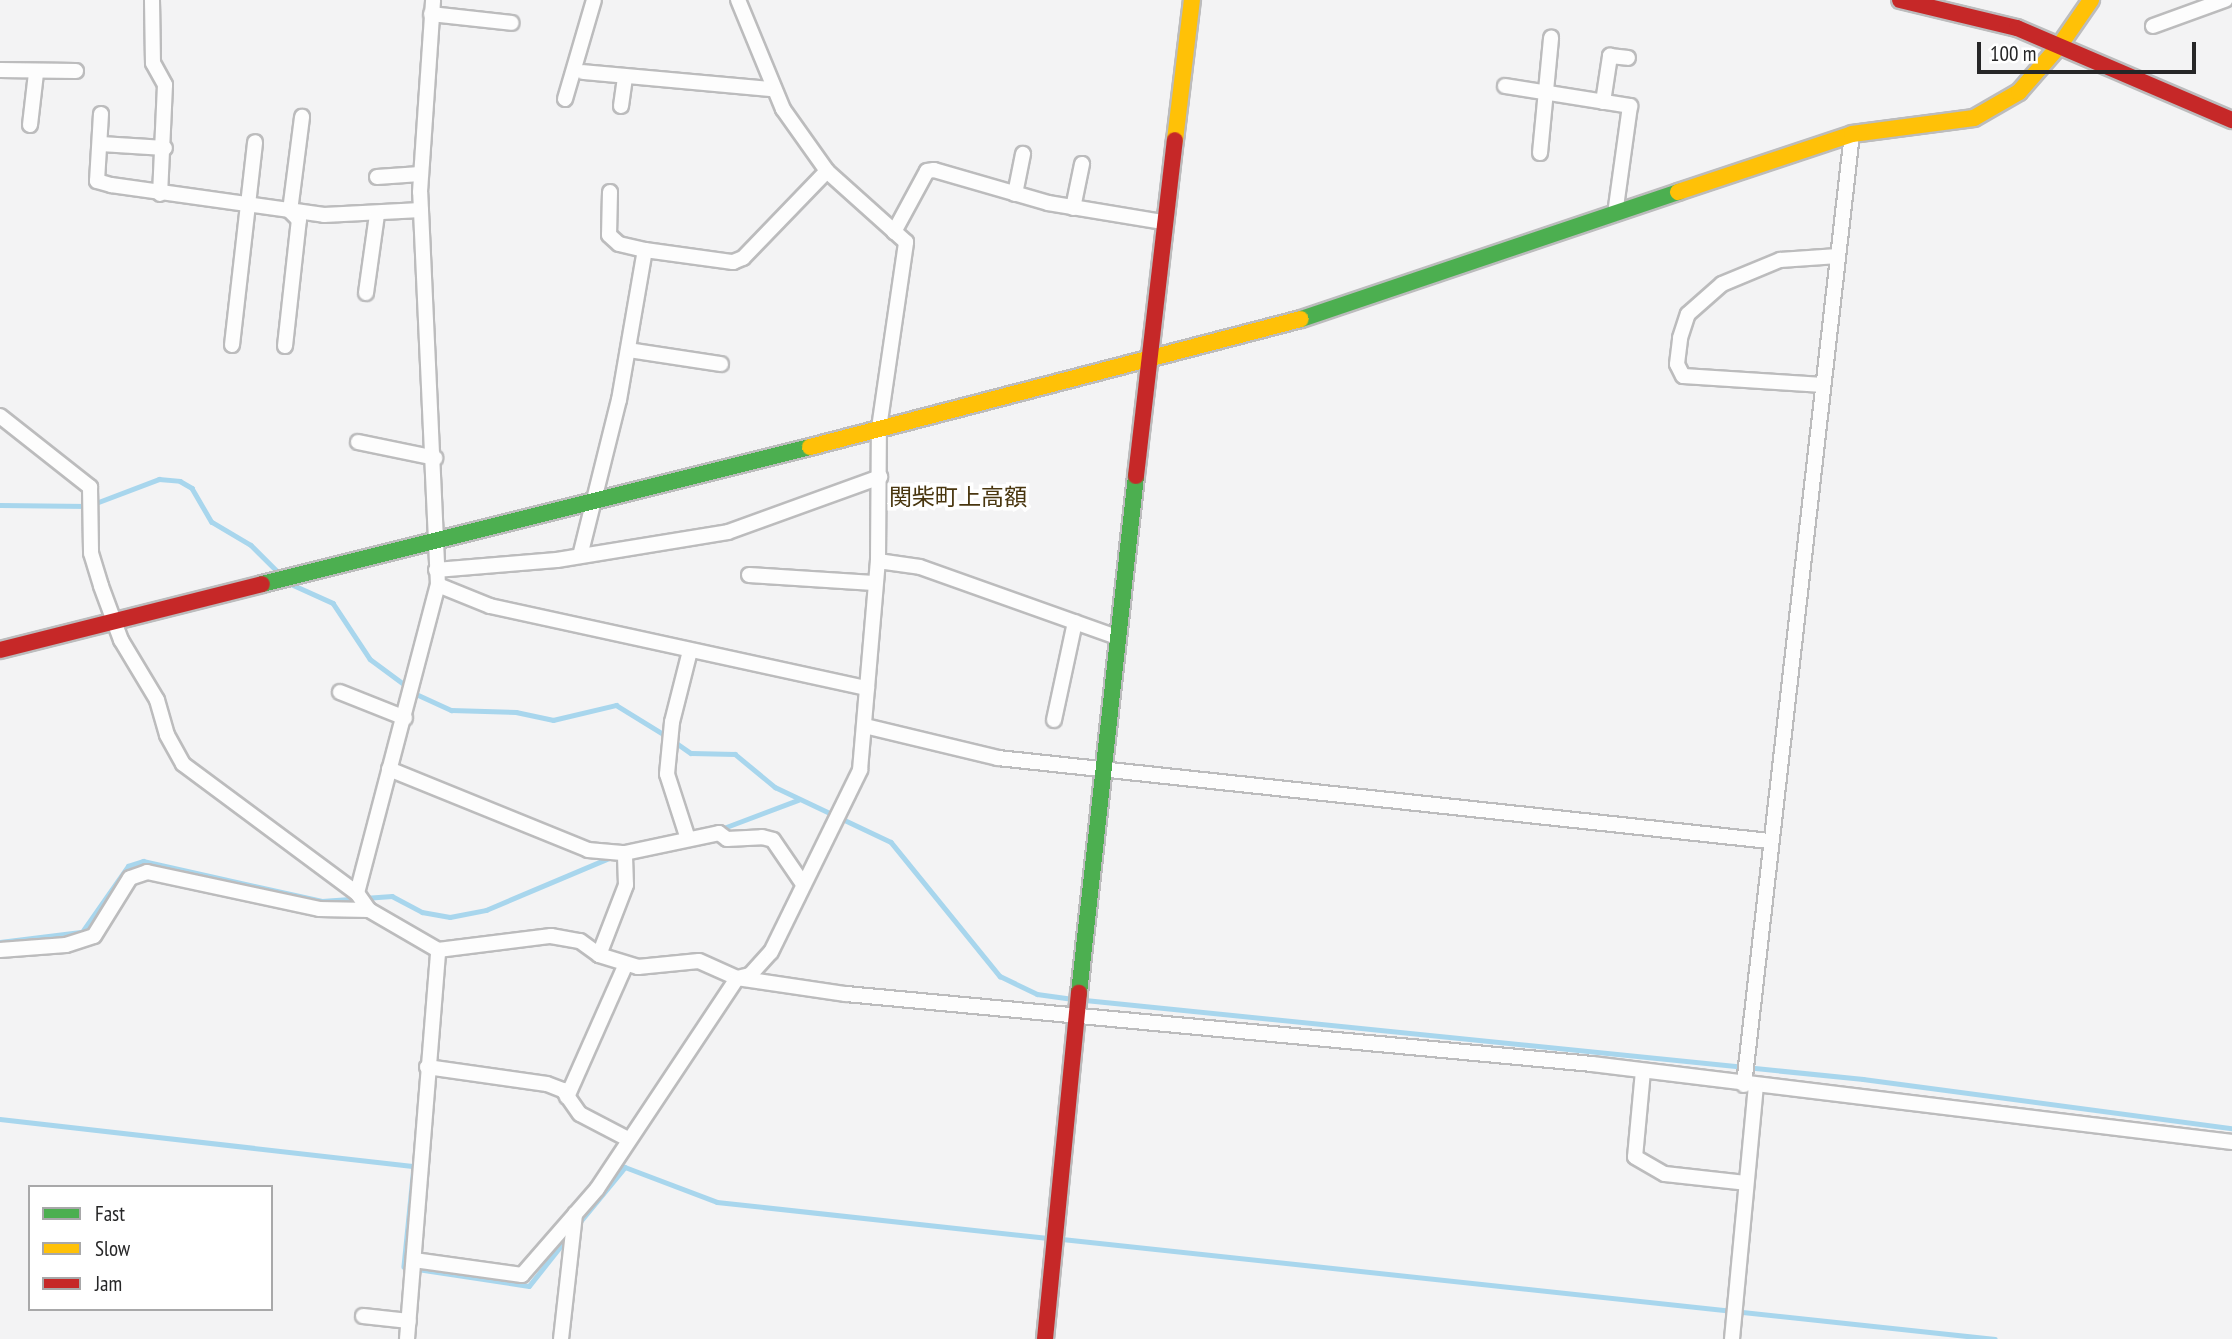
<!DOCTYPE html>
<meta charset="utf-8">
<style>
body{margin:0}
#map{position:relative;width:2232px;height:1339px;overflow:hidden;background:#f3f3f4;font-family:"PT Sans Narrow","Noto Sans JP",sans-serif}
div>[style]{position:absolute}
.stream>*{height:4.5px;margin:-2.25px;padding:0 2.25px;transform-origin:2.25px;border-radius:2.25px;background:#a8d6ed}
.roads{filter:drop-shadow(2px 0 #bcbcbd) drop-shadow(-2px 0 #bcbcbd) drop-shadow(0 2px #bcbcbd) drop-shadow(0 -2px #bcbcbd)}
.street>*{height:14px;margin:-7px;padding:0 7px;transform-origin:7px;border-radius:7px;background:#fdfdfd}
.fast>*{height:16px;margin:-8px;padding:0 8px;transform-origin:8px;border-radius:8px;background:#4caf50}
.slow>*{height:16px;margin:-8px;padding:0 8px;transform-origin:8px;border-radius:8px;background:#ffc107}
.jam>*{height:16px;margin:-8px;padding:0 8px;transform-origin:8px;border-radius:8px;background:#c62828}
span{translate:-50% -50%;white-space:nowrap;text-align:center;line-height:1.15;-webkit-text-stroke:7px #fff;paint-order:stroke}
.quarter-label{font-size:23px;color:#49360f}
.legend{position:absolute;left:28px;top:1185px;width:245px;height:126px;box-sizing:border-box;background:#fff;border:2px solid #a8a8a9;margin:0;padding:9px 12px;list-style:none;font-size:21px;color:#262627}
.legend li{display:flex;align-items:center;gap:14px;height:35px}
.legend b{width:35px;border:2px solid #a8a8a9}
.scale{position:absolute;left:1977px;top:42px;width:219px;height:32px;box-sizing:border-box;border:4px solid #262627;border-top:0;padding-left:9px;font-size:21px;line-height:24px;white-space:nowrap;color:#262627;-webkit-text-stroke:5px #fff;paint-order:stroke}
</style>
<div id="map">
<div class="stream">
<div style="left:0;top:505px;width:88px;rotate:0.7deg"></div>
<div style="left:88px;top:506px;width:76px;rotate:-20.8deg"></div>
<div style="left:159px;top:479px;width:21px;rotate:5deg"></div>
<div style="left:180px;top:481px;width:14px;rotate:30deg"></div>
<div style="left:192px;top:488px;width:39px;rotate:60deg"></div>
<div style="left:212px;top:522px;width:45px;rotate:30.5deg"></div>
<div style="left:251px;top:545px;width:40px;rotate:45deg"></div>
<div style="left:291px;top:584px;width:46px;rotate:24.3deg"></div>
<div style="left:333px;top:603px;width:67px;rotate:56.5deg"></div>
<div style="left:370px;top:659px;width:47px;rotate:36.4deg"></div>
<div style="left:414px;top:693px;width:41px;rotate:24.7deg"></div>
<div style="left:451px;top:710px;width:65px;rotate:1.8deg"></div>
<div style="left:516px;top:712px;width:38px;rotate:12deg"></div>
<div style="left:553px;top:720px;width:65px;rotate:-13.4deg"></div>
<div style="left:616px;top:705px;width:61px;rotate:31.6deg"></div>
<div style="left:675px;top:742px;width:19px;rotate:35deg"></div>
<div style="left:691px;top:753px;width:44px;rotate:1.3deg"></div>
<div style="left:735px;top:754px;width:52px;rotate:39.5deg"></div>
<div style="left:775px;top:787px;width:128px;rotate:25.4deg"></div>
<div style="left:891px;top:842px;width:173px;rotate:50.9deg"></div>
<div style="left:1000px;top:976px;width:41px;rotate:25.9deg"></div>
<div style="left:1037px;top:994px;width:36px;rotate:8deg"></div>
<div style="left:721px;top:829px;width:82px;rotate:-20.6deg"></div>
<div style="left:0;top:942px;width:83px;rotate:-7deg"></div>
<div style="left:82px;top:932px;width:80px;rotate:-55.1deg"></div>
<div style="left:128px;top:866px;width:16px;rotate:-18deg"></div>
<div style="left:143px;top:861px;width:183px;rotate:12.6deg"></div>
<div style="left:322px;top:901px;width:70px;rotate:-4.1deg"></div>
<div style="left:392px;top:896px;width:34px;rotate:28deg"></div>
<div style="left:422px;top:912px;width:28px;rotate:10deg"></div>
<div style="left:450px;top:917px;width:37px;rotate:-11deg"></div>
<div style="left:486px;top:910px;width:134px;rotate:-22.9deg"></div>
<div style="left:1085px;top:1000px;width:782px;rotate:5.8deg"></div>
<div style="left:1863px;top:1079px;width:372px;rotate:7.6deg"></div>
<div style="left:0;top:1119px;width:417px;rotate:6.5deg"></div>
<div style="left:414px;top:1166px;width:101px;rotate:95.7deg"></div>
<div style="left:404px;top:1267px;width:126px;rotate:8.6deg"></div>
<div style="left:529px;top:1286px;width:61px;rotate:-51.6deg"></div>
<div style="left:579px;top:1223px;width:72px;rotate:-50.6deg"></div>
<div style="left:625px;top:1167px;width:98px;rotate:20.8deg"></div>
<div style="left:717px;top:1202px;width:335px;rotate:6.2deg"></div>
<div style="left:1062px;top:1239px;width:938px;rotate:6.12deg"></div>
</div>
<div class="roads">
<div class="street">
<div style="left:152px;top:0;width:63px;rotate:89.1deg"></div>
<div style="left:153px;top:63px;width:25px;rotate:61deg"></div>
<div style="left:165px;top:85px;width:109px;rotate:92.6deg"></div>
<div style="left:431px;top:14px;width:81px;rotate:6.3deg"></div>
<div style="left:2153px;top:26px;width:77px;rotate:-19.9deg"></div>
<div style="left:0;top:70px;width:76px;rotate:0.8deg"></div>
<div style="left:583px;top:72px;width:189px;rotate:5.2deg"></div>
<div style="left:1505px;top:86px;width:127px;rotate:9.1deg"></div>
<div style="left:1630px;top:106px;width:109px;rotate:97.9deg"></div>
<div style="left:565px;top:99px;width:103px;rotate:-73.7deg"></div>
<div style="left:1603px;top:102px;width:47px;rotate:-81.3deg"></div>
<div style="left:1610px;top:56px;width:18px;rotate:6deg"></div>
<div style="left:621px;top:106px;width:29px;rotate:-82deg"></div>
<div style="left:101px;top:114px;width:67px;rotate:93.4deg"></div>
<div style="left:97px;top:181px;width:15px;rotate:16deg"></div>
<div style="left:111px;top:185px;width:215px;rotate:8deg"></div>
<div style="left:324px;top:215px;width:97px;rotate:-3deg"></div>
<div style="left:30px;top:125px;width:52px;rotate:-83.4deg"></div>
<div style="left:101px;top:144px;width:64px;rotate:3.6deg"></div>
<div style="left:1540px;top:153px;width:116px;rotate:-84.5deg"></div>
<div style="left:377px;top:177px;width:43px;rotate:-4deg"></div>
<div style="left:610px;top:192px;width:43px;rotate:91.3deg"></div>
<div style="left:609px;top:235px;width:13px;rotate:42deg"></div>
<div style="left:619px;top:244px;width:27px;rotate:13deg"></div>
<div style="left:1015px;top:194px;width:41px;rotate:-78.7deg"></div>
<div style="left:1073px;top:208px;width:45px;rotate:-78.4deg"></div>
<div style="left:894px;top:232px;width:69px;rotate:-61.6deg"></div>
<div style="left:927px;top:171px;width:7px;rotate:-8deg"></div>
<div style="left:934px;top:170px;width:119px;rotate:16.1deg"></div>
<div style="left:1048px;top:203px;width:117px;rotate:9.4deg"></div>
<div style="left:366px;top:293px;width:79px;rotate:-82deg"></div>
<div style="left:232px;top:345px;width:204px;rotate:-83.5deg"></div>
<div style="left:285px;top:346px;width:127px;rotate:-83.7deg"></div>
<div style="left:299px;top:220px;width:13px;rotate:-135deg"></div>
<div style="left:290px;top:211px;width:95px;rotate:-82.7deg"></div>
<div style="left:628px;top:350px;width:94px;rotate:8.6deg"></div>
<div style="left:1823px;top:385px;width:140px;rotate:-176.3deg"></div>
<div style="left:1683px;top:376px;width:13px;rotate:-117deg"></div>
<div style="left:1677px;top:364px;width:26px;rotate:-83deg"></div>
<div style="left:1680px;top:338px;width:25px;rotate:-72deg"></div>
<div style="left:1688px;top:314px;width:45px;rotate:-41.4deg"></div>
<div style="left:1722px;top:284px;width:63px;rotate:-22.5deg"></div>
<div style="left:1780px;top:260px;width:58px;rotate:-3.9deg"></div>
<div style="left:0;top:416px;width:115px;rotate:38.3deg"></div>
<div style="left:90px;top:487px;width:66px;rotate:89.1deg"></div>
<div style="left:91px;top:553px;width:34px;rotate:73deg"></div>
<div style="left:101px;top:586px;width:58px;rotate:69.7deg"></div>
<div style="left:121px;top:640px;width:70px;rotate:59deg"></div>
<div style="left:157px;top:700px;width:36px;rotate:74deg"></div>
<div style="left:167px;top:735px;width:33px;rotate:61deg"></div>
<div style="left:183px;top:764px;width:217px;rotate:36.6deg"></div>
<div style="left:357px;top:893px;width:21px;rotate:55deg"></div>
<div style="left:369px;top:910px;width:80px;rotate:30.1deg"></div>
<div style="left:438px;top:950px;width:114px;rotate:-7.1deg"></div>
<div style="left:551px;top:936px;width:29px;rotate:10deg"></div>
<div style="left:580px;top:941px;width:24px;rotate:36deg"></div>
<div style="left:599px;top:955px;width:41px;rotate:17.1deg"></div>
<div style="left:638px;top:967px;width:61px;rotate:-5.6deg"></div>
<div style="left:699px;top:961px;width:42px;rotate:24.1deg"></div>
<div style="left:737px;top:978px;width:110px;rotate:8.4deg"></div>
<div style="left:846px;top:994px;width:749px;rotate:5.36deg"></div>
<div style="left:1592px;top:1064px;width:645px;rotate:6.95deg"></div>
<div style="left:358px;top:442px;width:79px;rotate:11.7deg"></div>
<div style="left:580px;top:556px;width:161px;rotate:-76deg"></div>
<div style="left:619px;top:400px;width:152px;rotate:-80.2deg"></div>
<div style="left:645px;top:250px;width:89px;rotate:7.8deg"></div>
<div style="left:733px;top:262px;width:11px;rotate:-22deg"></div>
<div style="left:743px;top:258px;width:121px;rotate:-46deg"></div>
<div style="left:878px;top:561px;width:42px;rotate:8.1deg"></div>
<div style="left:920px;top:567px;width:211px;rotate:19.6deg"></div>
<div style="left:436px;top:570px;width:121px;rotate:-4.7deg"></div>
<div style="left:557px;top:560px;width:173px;rotate:-9.3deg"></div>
<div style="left:728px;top:532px;width:162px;rotate:-19.9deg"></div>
<div style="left:749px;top:575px;width:125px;rotate:3.7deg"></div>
<div style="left:438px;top:585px;width:56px;rotate:22deg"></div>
<div style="left:490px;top:606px;width:386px;rotate:12.3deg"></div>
<div style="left:340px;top:692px;width:70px;rotate:21.8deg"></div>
<div style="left:1054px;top:720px;width:100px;rotate:-77.9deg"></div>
<div style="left:865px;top:726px;width:137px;rotate:13.5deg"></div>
<div style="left:998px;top:758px;width:776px;rotate:6.14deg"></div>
<div style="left:389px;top:769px;width:215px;rotate:22.1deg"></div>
<div style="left:588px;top:850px;width:37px;rotate:5deg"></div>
<div style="left:625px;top:853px;width:96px;rotate:-12deg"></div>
<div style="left:719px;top:833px;width:10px;rotate:37deg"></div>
<div style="left:727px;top:839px;width:35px;rotate:-3deg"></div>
<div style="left:762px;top:837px;width:11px;rotate:15deg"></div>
<div style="left:773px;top:840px;width:53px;rotate:55.7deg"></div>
<div style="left:688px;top:839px;width:68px;rotate:-107.9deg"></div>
<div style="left:667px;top:774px;width:52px;rotate:-84.5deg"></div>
<div style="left:672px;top:722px;width:73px;rotate:-75.8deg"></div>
<div style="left:357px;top:893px;width:318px;rotate:-75.3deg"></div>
<div style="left:438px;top:585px;width:393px;rotate:-92.6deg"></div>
<div style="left:420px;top:192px;width:192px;rotate:-86.1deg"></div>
<div style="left:0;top:950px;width:66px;rotate:-4.3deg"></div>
<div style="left:66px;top:945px;width:29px;rotate:-18deg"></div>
<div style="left:94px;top:936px;width:68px;rotate:-58.2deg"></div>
<div style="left:130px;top:878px;width:18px;rotate:-19deg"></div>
<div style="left:147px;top:872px;width:176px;rotate:12.1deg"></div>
<div style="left:319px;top:909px;width:50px;rotate:1.1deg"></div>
<div style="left:599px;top:955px;width:75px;rotate:-68.9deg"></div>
<div style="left:626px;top:885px;width:32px;rotate:-92deg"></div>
<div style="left:427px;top:1067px;width:121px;rotate:8.1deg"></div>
<div style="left:547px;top:1084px;width:17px;rotate:21deg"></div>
<div style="left:563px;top:1090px;width:29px;rotate:55deg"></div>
<div style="left:580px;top:1114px;width:54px;rotate:27.5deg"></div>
<div style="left:1643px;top:1071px;width:86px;rotate:95.3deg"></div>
<div style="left:1635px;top:1157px;width:34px;rotate:30deg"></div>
<div style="left:1665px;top:1174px;width:81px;rotate:6.3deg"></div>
<div style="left:1744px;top:1085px;width:957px;rotate:-83.52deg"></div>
<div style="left:567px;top:1097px;width:145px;rotate:-66.1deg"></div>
<div style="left:414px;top:1260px;width:109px;rotate:7.9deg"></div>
<div style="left:522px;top:1275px;width:114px;rotate:-48.9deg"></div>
<div style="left:597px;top:1189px;width:253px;rotate:-56.4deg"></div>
<div style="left:737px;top:978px;width:13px;rotate:-13deg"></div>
<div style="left:750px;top:975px;width:31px;rotate:-48deg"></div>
<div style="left:771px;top:952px;width:203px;rotate:-63.9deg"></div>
<div style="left:860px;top:770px;width:210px;rotate:-85.1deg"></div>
<div style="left:878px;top:561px;width:133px;rotate:-89.6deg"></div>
<div style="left:879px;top:428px;width:188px;rotate:-81.7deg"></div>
<div style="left:906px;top:242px;width:106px;rotate:-138.1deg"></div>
<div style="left:827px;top:171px;width:76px;rotate:-125.4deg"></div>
<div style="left:783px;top:109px;width:118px;rotate:-112.4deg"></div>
<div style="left:363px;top:1316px;width:46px;rotate:6.2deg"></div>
<div style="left:407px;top:1339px;width:390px;rotate:-85.4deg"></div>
<div style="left:561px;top:1339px;width:126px;rotate:-83.6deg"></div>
<div style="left:1732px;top:1339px;width:254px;rotate:-84.6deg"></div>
</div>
<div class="fast">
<div style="left:1301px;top:319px;width:398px;rotate:-18.6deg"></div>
<div style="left:262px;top:584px;width:565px;rotate:-14.04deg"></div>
<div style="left:1079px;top:993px;width:520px;rotate:-83.71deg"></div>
</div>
<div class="slow">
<div style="left:2060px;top:45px;width:55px;rotate:-55.4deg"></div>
<div style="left:1175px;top:140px;width:141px;rotate:-83.1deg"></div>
<div style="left:1678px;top:192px;width:183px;rotate:-18.4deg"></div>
<div style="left:1852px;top:134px;width:123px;rotate:-7.5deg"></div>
<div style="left:1974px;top:118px;width:52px;rotate:-30deg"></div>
<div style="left:2019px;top:92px;width:62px;rotate:-48.9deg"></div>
<div style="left:810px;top:447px;width:507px;rotate:-14.61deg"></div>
</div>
<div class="jam">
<div style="left:1900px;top:0;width:120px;rotate:13.5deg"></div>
<div style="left:2017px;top:28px;width:234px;rotate:23.2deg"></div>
<div style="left:1136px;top:476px;width:338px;rotate:-83.4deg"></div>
<div style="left:0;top:650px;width:270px;rotate:-14.1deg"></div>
<div style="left:1045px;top:1339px;width:348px;rotate:-84.4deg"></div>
</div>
</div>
<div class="quarter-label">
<span style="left:958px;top:497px">関柴町上高額</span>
</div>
<ul class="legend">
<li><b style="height:9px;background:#4caf50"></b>Fast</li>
<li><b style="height:9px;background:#ffc107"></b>Slow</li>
<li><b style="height:9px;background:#c62828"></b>Jam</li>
</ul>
<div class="scale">100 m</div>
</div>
